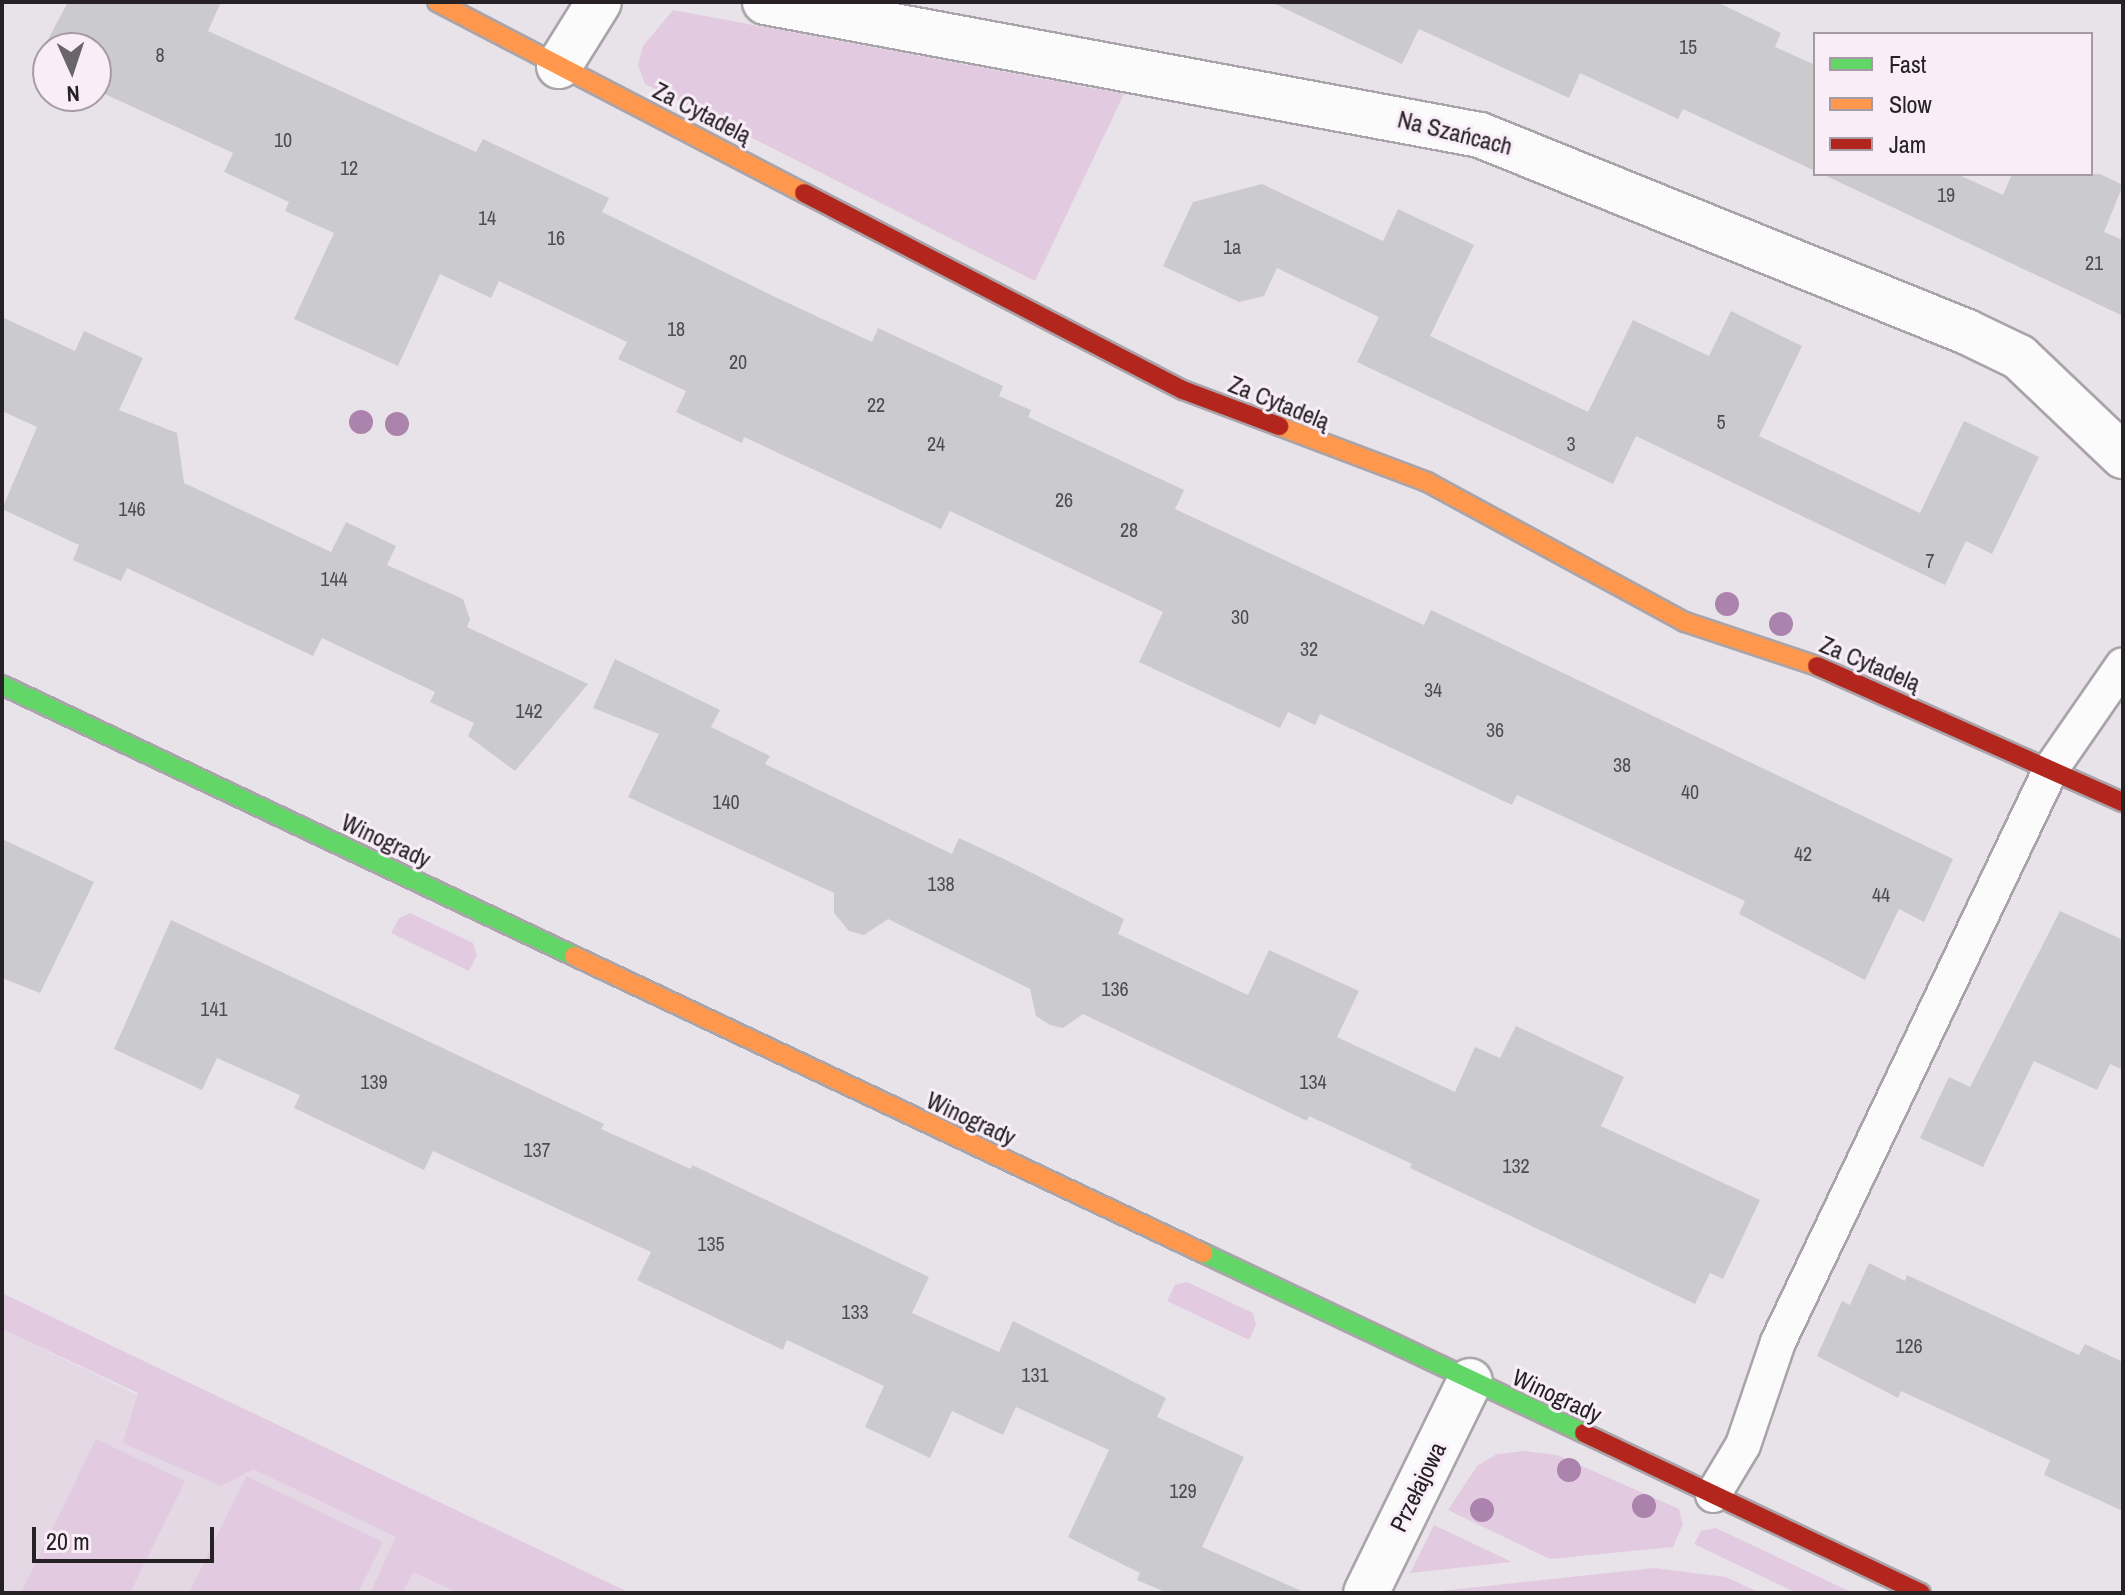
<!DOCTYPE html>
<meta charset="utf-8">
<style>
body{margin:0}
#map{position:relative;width:2125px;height:1595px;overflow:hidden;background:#e8e3e8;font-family:"Archivo Narrow",sans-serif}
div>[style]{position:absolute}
.built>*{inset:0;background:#e3d8e3}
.green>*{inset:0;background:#e2cbe1}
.building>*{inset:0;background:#cbcbcd}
.roads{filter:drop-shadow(2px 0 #a9a4a9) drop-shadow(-2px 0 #a9a4a9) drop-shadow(0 2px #a9a4a9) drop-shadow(0 -2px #a9a4a9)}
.lane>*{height:34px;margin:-17px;padding:0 17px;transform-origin:17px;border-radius:17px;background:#fcfbfc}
.street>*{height:44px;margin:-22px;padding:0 22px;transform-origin:22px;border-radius:22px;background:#fcfbfc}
.fast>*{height:18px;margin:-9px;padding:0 9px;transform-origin:9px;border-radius:9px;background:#63d668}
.slow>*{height:18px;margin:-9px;padding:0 9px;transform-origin:9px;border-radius:9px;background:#ff974d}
.jam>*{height:18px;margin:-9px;padding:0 9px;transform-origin:9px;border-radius:9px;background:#b3261e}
.trees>*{width:24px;height:24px;margin:-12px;border-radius:50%;background:#ac83ac}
span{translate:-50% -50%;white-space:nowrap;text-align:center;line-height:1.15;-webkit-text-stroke:6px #f9edf8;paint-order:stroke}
.number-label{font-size:20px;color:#4f4c4f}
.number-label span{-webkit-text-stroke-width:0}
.street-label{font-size:24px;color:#262125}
.frame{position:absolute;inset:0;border:4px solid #262125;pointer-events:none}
.legend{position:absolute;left:1813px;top:32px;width:280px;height:144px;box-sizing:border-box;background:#f9edf8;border:2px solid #a59ba4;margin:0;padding:10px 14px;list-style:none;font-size:24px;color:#262125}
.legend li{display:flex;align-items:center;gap:16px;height:40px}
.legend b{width:40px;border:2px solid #a59ba4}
.north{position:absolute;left:32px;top:32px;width:80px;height:80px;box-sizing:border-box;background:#f9edf8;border:2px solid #a59ba4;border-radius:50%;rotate:177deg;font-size:22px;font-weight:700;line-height:32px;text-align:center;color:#262125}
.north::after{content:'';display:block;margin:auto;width:28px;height:36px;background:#6a6569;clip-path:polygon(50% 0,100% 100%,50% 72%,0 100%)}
.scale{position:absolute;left:32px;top:1527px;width:182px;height:36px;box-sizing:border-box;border:4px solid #262125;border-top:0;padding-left:10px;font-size:24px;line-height:28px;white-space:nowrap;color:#262125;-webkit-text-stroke:6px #f9edf8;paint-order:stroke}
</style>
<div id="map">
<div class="built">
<div style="clip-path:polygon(2px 1329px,271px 1460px,630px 1593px,2px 1593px)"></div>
</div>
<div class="green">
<div style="clip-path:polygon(673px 10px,1124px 94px,1035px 281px,645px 84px,638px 65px,643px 46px)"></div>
<div style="clip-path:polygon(410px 913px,473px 943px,477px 955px,469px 971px,391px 933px,399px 918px)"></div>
<div style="clip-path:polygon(1187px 1282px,1253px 1313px,1256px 1325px,1249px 1340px,1167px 1301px,1175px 1285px)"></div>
<div style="clip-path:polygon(2px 1293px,150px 1364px,630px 1593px,458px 1593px,413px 1572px,403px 1593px,370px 1593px,396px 1537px,253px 1469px,221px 1486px,123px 1443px,138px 1393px,2px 1329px)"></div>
<div style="clip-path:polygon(96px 1439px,185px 1481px,130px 1593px,21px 1593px)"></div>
<div style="clip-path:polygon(1523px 1451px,1557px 1455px,1679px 1509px,1683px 1524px,1673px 1547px,1550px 1559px,1448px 1510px,1477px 1466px,1497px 1454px)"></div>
<div style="clip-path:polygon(246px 1476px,383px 1542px,358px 1593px,189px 1593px)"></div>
<div style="clip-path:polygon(1434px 1525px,1512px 1562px,1410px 1573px)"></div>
<div style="clip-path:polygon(1716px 1528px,1853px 1593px,1797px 1593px,1694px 1544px,1701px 1531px)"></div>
<div style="clip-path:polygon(1654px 1568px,1726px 1577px,1760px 1593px,1423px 1593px)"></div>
</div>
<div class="building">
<div style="clip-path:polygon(68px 2px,221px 2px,208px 31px,476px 152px,483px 139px,609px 198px,602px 212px,773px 296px,872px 342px,878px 328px,1003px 386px,999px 396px,1031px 410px,1028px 417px,1184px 490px,1175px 509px,1424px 625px,1431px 610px,1953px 859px,1924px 922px,1899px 909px,1865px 980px,1739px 914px,1745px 901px,1517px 795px,1512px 805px,1320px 714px,1315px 725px,1288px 712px,1280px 728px,1139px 662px,1163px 612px,950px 511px,941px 529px,744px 437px,742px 443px,676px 412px,686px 391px,618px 359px,627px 342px,499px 281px,491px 298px,440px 274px,398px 366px,294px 319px,334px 233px,285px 211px,289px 202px,224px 172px,233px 153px,96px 90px,96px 48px,48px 48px,48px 67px,36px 62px)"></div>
<div style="clip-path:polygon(1271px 2px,1717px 2px,1781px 33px,1775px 47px,1815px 65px,1815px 171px,1683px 109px,1678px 119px,1580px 73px,1569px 98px,1419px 29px,1402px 64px)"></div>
<div style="clip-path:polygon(1822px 174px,1957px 174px,2003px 195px,2012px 174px,2100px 174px,2123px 185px,2104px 232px,2123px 240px,2123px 316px)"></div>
<div style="clip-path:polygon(1262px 184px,1383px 241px,1398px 209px,1474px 245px,1430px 336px,1588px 412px,1633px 320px,1709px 356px,1731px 311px,1802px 346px,1759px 436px,1920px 513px,1964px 421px,2039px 457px,1992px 554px,1966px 541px,1945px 585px,1636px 436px,1613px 484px,1357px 362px,1379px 317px,1277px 268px,1264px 296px,1239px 302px,1163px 266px,1193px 202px)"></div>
<div style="clip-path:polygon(2px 317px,75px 351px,84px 331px,143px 358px,119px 410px,177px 433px,184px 483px,331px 552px,346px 522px,396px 546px,387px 565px,463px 599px,470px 619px,467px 627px,588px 684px,515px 771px,468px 736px,474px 723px,430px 702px,435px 692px,322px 638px,313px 656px,127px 568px,121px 581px,73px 560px,79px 545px,2px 509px,37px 427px,2px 411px)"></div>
<div style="clip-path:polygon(615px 659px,720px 710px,711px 727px,770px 756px,765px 764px,952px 854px,959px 838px,1004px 859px,1124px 919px,1118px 934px,1248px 995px,1269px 950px,1359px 991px,1337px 1037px,1455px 1092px,1475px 1047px,1500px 1058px,1516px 1026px,1624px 1077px,1601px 1126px,1760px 1200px,1723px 1279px,1710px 1273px,1695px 1304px,1410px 1168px,1412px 1164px,1309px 1116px,1307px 1121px,1083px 1014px,1063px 1028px,1050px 1025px,1036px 1016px,1030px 989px,888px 919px,864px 935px,849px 931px,834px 913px,834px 893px,628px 797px,659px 734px,593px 708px)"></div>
<div style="clip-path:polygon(2px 839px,94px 882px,40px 993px,2px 978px)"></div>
<div style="clip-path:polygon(2060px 911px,2123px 940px,2123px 1070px,2110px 1064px,2097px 1090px,2034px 1061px,1983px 1167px,1920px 1138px,1949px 1077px,1970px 1087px)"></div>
<div style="clip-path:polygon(171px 920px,604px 1124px,601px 1129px,691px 1169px,692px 1165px,929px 1277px,912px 1313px,999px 1352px,1013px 1321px,1166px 1398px,1157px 1417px,1244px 1457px,1202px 1547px,1306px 1593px,1167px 1593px,1137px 1580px,1140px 1573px,1068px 1537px,1109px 1450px,1016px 1407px,1003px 1435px,952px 1411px,930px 1458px,865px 1427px,884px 1386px,787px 1340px,783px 1350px,637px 1280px,651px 1252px,433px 1151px,424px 1170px,294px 1108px,300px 1095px,217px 1058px,202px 1090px,114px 1049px)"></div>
<div style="clip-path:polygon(1869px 1263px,1905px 1281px,1907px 1275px,2079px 1355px,2085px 1344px,2123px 1362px,2123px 1511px,2044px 1475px,2050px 1460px,1901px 1391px,1898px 1398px,1817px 1356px,1842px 1301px,1850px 1305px)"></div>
</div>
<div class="roads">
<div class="lane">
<div style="left:1713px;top:1495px;width:58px;rotate:-59deg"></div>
<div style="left:1743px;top:1445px;width:109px;rotate:-71.2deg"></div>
<div style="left:1778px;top:1342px;width:635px;rotate:-64.53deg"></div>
<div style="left:2051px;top:769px;width:126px;rotate:-55.3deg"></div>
</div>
<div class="street">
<div style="left:765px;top:2px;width:727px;rotate:10.54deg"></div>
<div style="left:1480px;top:135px;width:525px;rotate:22.02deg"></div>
<div style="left:1967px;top:332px;width:58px;rotate:25.7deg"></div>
<div style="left:2019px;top:357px;width:144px;rotate:43.6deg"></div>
<div style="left:559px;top:66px;width:75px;rotate:-58deg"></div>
<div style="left:1366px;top:1593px;width:236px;rotate:-63.9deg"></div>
</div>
<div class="fast">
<div style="left:2px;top:685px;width:633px;rotate:25.35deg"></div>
<div style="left:1203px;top:1253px;width:421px;rotate:25.3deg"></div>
</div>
<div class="slow">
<div style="left:437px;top:2px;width:414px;rotate:27.5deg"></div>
<div style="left:1279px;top:426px;width:158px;rotate:20.7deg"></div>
<div style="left:1427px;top:482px;width:294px;rotate:28.5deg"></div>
<div style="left:1685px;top:622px;width:139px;rotate:18.4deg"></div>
<div style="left:574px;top:956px;width:696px;rotate:25.28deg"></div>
</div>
<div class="jam">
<div style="left:804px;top:193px;width:427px;rotate:27.5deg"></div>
<div style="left:1183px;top:390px;width:103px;rotate:20.6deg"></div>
<div style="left:1817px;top:666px;width:335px;rotate:24deg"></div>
<div style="left:1584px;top:1433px;width:373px;rotate:25.4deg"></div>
</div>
</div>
<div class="trees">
<div style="left:361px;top:422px"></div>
<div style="left:397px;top:424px"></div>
<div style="left:1727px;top:604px"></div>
<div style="left:1781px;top:624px"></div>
<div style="left:1569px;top:1470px"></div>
<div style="left:1644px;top:1506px"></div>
<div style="left:1482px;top:1510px"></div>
</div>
<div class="number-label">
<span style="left:1688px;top:46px">15</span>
<span style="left:160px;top:54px">8</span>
<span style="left:283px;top:139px">10</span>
<span style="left:349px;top:167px">12</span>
<span style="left:1946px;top:194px">19</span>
<span style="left:487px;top:217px">14</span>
<span style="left:556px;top:237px">16</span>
<span style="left:1232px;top:246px">1a</span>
<span style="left:2094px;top:262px">21</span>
<span style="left:676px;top:328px">18</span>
<span style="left:738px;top:361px">20</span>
<span style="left:876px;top:404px">22</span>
<span style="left:1721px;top:421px">5</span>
<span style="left:936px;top:443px">24</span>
<span style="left:1571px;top:443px">3</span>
<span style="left:1064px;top:499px">26</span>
<span style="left:132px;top:508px">146</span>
<span style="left:1129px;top:529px">28</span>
<span style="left:1930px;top:560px">7</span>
<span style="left:334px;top:578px">144</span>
<span style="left:1240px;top:616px">30</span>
<span style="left:1309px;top:648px">32</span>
<span style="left:1433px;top:689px">34</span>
<span style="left:529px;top:710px">142</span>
<span style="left:1495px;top:729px">36</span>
<span style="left:1622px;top:764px">38</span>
<span style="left:1690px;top:791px">40</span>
<span style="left:726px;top:801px">140</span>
<span style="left:1803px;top:853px">42</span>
<span style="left:941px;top:883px">138</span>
<span style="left:1881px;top:894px">44</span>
<span style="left:1115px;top:988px">136</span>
<span style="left:214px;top:1008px">141</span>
<span style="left:374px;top:1081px">139</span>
<span style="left:1313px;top:1081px">134</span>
<span style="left:537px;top:1149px">137</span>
<span style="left:1516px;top:1165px">132</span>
<span style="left:711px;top:1243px">135</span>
<span style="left:855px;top:1311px">133</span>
<span style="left:1909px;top:1345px">126</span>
<span style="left:1035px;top:1374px">131</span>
<span style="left:1183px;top:1490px">129</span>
</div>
<div class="street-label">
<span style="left:702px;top:113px;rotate:27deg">Za Cytadelą</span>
<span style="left:1455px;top:133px;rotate:14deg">Na Szańcach</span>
<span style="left:1279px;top:403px;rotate:22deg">Za Cytadelą</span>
<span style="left:1870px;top:664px;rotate:23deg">Za Cytadelą</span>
<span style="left:386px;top:841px;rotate:25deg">Winogrady</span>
<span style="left:971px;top:1119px;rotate:25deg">Winogrady</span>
<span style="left:1557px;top:1396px;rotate:25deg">Winogrady</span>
<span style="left:1418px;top:1487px;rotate:-64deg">Przełajowa</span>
</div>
<div class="frame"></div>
<ul class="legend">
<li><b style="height:10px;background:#63d668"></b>Fast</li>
<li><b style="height:10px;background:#ff974d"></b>Slow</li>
<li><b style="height:10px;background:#b3261e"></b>Jam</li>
</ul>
<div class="north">N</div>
<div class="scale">20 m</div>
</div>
